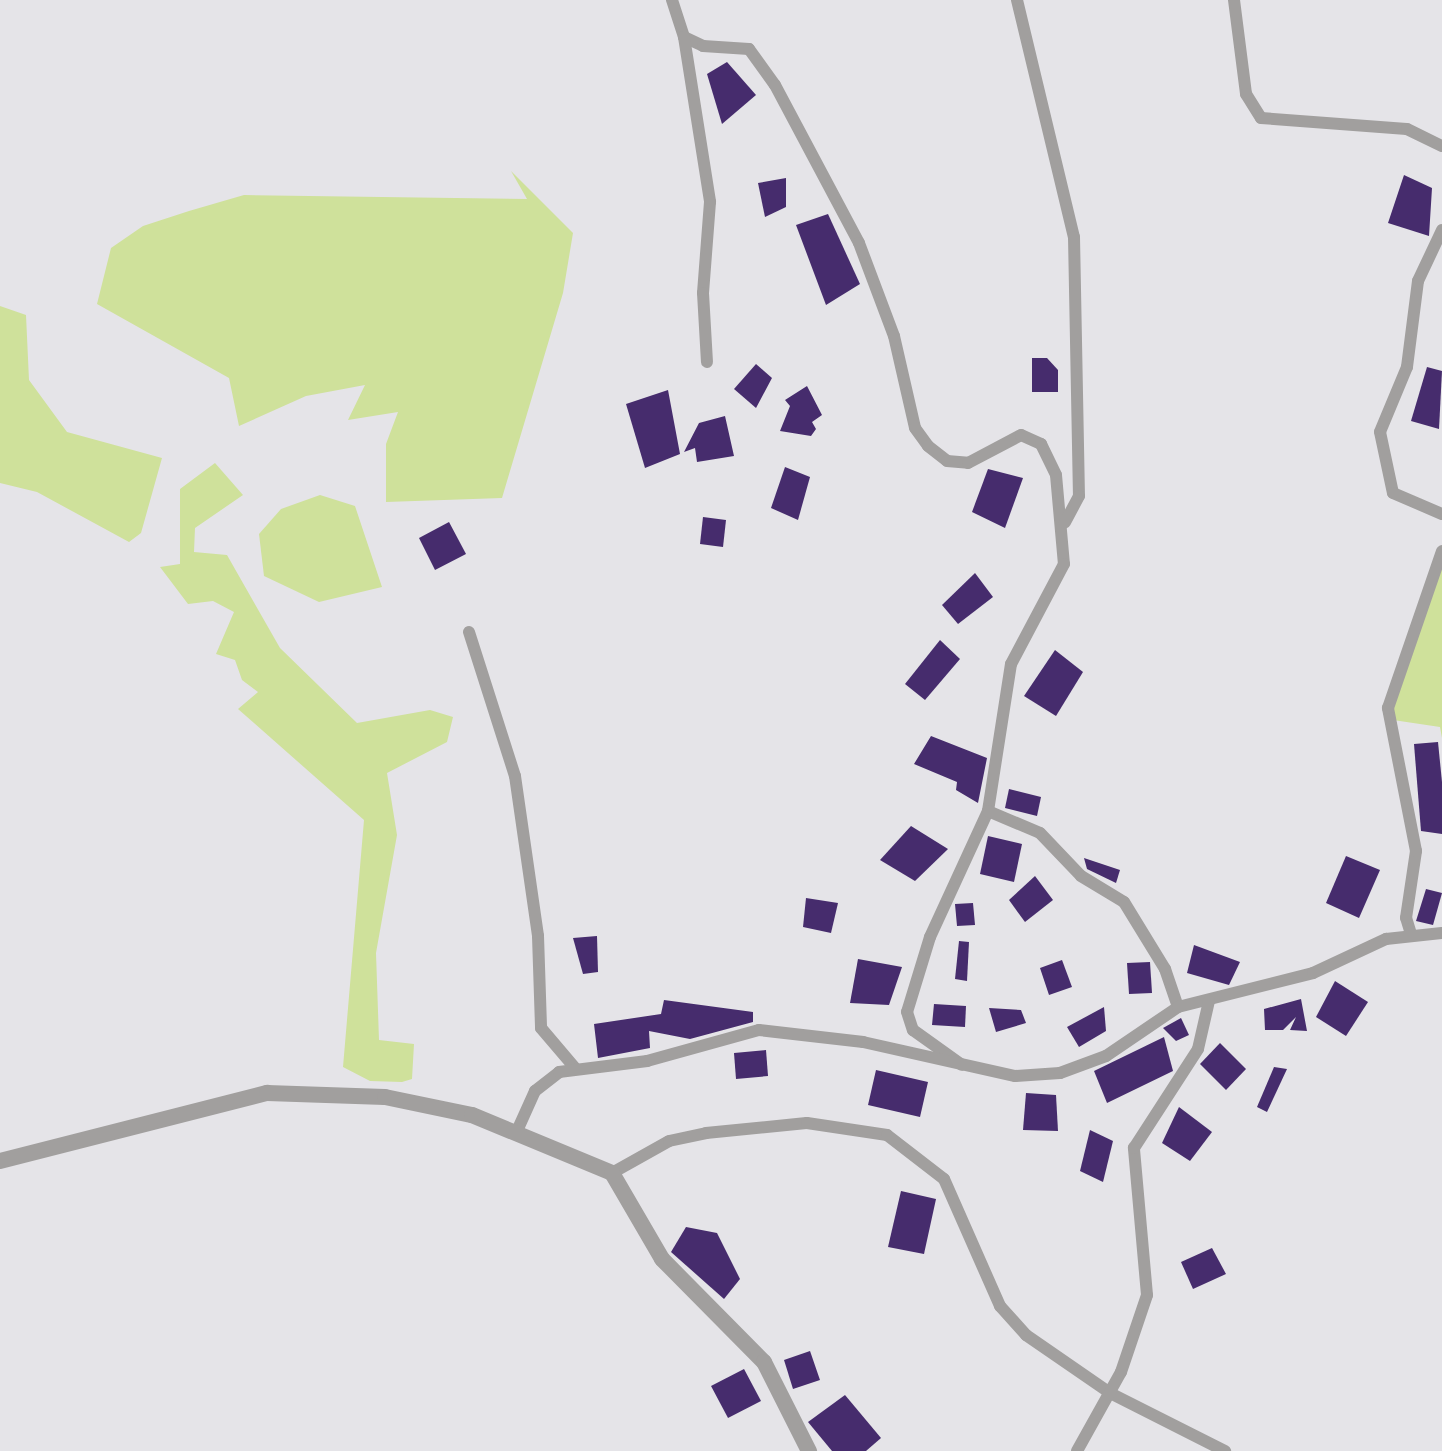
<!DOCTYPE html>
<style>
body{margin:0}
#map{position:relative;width:1442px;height:1451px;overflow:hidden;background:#e5e4e8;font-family:"Open Sans",sans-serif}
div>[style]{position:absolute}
.green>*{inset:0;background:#cfe19b}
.building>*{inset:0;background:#462c6d}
.minor>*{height:12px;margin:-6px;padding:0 6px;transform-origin:6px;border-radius:6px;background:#a19f9e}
.tertiary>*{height:16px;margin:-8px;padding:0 8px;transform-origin:8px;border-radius:8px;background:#a19f9e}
span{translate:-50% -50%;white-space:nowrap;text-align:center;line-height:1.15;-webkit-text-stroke:8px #e5e4e8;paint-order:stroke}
</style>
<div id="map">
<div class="green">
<div style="clip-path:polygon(511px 171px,573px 233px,563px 293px,502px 498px,386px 502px,386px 444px,398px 412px,348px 420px,365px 385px,306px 396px,239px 426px,229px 378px,97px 304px,111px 248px,143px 226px,189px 211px,244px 195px,527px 199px)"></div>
<div style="clip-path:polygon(0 306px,26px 315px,29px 380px,67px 432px,162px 458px,141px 533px,129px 542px,37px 492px,0 483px)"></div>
<div style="clip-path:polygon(215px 463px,243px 495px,195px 528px,194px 552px,227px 555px,280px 648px,357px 723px,430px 710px,453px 717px,447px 742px,387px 773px,397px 835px,376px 953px,379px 1040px,414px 1044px,412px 1079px,402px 1082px,370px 1081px,343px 1067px,364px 820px,238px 709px,258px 692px,242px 680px,235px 660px,216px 654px,234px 612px,213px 601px,188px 604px,160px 567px,180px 564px,180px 489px)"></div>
<div style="clip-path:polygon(320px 495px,355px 506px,382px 587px,319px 602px,264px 576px,259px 534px,281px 509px)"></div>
<div style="clip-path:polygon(1442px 553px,1442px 738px,1440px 727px,1393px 720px,1392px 705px)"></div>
</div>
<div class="building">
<div style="clip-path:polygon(727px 62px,756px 95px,722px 124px,707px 74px)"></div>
<div style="clip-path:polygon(1404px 175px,1432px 188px,1429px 236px,1388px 223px)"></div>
<div style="clip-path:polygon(786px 178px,786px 207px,765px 217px,758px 183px)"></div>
<div style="clip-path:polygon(828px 214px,860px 284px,826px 305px,796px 225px)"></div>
<div style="clip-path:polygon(1032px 358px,1047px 358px,1058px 370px,1058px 392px,1032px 392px)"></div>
<div style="clip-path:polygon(756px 364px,772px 378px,756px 408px,734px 389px)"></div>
<div style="clip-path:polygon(1427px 367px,1442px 371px,1439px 429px,1411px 421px)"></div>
<div style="clip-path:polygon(807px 386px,822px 415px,812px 422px,816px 429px,811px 436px,780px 431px,790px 406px,785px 400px)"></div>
<div style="clip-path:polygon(668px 390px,680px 454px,645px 468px,626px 404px)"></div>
<div style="clip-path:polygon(725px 416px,734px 456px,697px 462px,695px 448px,684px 452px,699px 423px)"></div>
<div style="clip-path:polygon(785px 467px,810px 477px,798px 520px,771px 508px)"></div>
<div style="clip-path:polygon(988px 469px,1023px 478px,1005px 528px,972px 512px)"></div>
<div style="clip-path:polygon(703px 517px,726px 520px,723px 547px,700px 544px)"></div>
<div style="clip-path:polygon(449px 522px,466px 554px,435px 570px,419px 538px)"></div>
<div style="clip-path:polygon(975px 573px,993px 597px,958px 624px,942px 605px)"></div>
<div style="clip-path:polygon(940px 640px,960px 659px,925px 700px,905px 684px)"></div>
<div style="clip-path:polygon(1055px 650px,1083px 672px,1056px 716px,1024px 696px)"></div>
<div style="clip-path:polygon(931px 736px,987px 758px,978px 803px,956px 790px,957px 782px,914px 764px)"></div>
<div style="clip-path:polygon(1438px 742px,1442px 782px,1442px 834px,1421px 831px,1414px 744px)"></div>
<div style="clip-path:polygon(1009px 789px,1041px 797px,1037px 816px,1005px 808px)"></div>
<div style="clip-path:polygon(911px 826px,948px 849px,915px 881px,880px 860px)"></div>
<div style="clip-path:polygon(988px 836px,1022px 844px,1014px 882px,980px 874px)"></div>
<div style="clip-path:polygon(1346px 856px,1380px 870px,1359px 918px,1326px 903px)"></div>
<div style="clip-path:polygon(1084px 858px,1120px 870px,1116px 883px,1087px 869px)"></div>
<div style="clip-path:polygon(1035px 876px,1053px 900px,1025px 922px,1009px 900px)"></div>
<div style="clip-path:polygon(1426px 889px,1442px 893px,1433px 925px,1416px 921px)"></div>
<div style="clip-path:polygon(806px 898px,838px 903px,831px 933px,803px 927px)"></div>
<div style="clip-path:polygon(973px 903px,975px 925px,957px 926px,955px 904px)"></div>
<div style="clip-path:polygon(597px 936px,598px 972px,583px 974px,573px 938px)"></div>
<div style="clip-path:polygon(959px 941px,969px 942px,967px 981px,955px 979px)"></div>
<div style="clip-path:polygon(1194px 945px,1240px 962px,1229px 985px,1187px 973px)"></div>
<div style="clip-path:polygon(858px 959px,902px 967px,889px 1005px,850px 1003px)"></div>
<div style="clip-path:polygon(1062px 960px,1072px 987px,1049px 995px,1040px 968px)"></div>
<div style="clip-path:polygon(1150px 962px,1152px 993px,1129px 994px,1127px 963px)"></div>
<div style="clip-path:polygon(1335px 981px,1368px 1002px,1346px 1036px,1316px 1017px)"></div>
<div style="clip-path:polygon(1301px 999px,1307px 1031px,1290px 1030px,1296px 1017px,1283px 1030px,1265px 1030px,1264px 1009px)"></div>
<div style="clip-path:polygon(664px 1000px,753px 1012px,753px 1022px,690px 1039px,649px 1031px,650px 1048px,598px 1058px,594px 1024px,661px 1014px)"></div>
<div style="clip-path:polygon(934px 1004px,966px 1006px,965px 1027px,932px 1025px)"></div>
<div style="clip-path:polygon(1104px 1007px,1106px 1031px,1079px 1047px,1067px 1027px)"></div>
<div style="clip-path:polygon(989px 1008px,1021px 1010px,1026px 1023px,996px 1032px)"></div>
<div style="clip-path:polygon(1181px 1018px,1189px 1035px,1176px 1041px,1163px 1028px)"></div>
<div style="clip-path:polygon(1164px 1037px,1173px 1071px,1107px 1103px,1094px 1071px)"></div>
<div style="clip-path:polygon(1220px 1043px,1246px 1069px,1226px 1090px,1200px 1064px)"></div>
<div style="clip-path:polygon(766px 1050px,768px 1076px,736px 1079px,734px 1053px)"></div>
<div style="clip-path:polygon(1274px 1067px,1287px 1069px,1267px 1112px,1257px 1107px)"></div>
<div style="clip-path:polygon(876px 1070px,928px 1082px,920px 1117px,868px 1105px)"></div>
<div style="clip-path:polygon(1026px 1093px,1056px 1095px,1058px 1131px,1023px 1130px)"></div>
<div style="clip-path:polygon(1179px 1107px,1212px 1132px,1190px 1161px,1162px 1143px)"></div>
<div style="clip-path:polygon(1090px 1130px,1113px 1141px,1103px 1182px,1080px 1171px)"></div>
<div style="clip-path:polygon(901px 1191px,936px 1199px,924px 1254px,888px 1247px)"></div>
<div style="clip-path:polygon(686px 1227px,717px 1233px,740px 1279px,724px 1299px,671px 1252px)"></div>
<div style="clip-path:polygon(1212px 1248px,1226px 1274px,1193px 1289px,1181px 1262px)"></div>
<div style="clip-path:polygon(810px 1351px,820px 1380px,793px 1389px,784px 1360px)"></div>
<div style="clip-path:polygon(744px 1369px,761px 1401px,728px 1418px,711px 1386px)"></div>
<div style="clip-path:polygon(845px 1395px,881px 1438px,866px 1451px,832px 1451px,808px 1422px)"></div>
</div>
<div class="minor">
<div style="left:672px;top:0;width:39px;rotate:72deg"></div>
<div style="left:684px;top:37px;width:21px;rotate:25deg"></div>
<div style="left:703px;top:46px;width:46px;rotate:3.7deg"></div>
<div style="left:749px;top:49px;width:44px;rotate:54.2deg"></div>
<div style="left:775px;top:85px;width:179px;rotate:62deg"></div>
<div style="left:859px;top:243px;width:99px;rotate:69.4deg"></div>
<div style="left:894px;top:336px;width:94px;rotate:77.1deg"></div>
<div style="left:915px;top:428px;width:22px;rotate:54deg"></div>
<div style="left:928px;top:446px;width:24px;rotate:38deg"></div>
<div style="left:947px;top:461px;width:21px;rotate:5deg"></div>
<div style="left:968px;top:463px;width:60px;rotate:-27.8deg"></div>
<div style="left:1021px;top:435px;width:22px;rotate:24deg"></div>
<div style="left:1041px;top:444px;width:34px;rotate:64deg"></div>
<div style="left:1056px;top:475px;width:89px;rotate:84.9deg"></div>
<div style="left:1064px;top:564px;width:113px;rotate:117.9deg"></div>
<div style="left:1011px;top:664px;width:149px;rotate:98.9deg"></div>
<div style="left:988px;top:811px;width:139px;rotate:114.7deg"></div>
<div style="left:930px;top:937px;width:78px;rotate:107deg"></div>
<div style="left:907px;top:1012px;width:19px;rotate:72deg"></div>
<div style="left:913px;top:1030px;width:60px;rotate:35.5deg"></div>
<div style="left:1017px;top:0;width:244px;rotate:76.5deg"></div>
<div style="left:1074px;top:237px;width:259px;rotate:88.9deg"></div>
<div style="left:1079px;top:496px;width:30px;rotate:118deg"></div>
<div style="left:1234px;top:0;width:95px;rotate:82.7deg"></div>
<div style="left:1246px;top:94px;width:28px;rotate:58deg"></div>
<div style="left:1261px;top:118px;width:146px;rotate:4.3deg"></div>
<div style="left:1407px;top:129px;width:39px;rotate:26deg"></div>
<div style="left:684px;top:37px;width:167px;rotate:81deg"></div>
<div style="left:710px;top:202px;width:91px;rotate:94.4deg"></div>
<div style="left:703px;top:293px;width:69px;rotate:86.7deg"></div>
<div style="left:1442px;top:230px;width:56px;rotate:115.2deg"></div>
<div style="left:1418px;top:281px;width:87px;rotate:97.3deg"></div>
<div style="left:1407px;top:367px;width:70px;rotate:112.6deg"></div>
<div style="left:1380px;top:432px;width:62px;rotate:78deg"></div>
<div style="left:1393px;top:493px;width:53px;rotate:23.2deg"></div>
<div style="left:469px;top:632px;width:151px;rotate:72.3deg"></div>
<div style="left:515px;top:776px;width:162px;rotate:81.8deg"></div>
<div style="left:538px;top:936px;width:92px;rotate:88.1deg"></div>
<div style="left:541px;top:1028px;width:52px;rotate:49.6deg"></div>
<div style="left:988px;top:811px;width:56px;rotate:22.9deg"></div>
<div style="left:1040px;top:833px;width:59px;rotate:46.4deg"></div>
<div style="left:1081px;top:876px;width:50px;rotate:31.2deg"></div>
<div style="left:1124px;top:902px;width:79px;rotate:58.5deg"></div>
<div style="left:1165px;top:969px;width:40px;rotate:71.1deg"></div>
<div style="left:1411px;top:934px;width:17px;rotate:-107deg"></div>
<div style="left:1406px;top:918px;width:68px;rotate:-81.5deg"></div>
<div style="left:1416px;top:851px;width:146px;rotate:-101.1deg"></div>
<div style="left:1388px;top:708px;width:166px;rotate:-71deg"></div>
<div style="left:517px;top:1131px;width:44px;rotate:-65.8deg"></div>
<div style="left:535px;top:1091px;width:31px;rotate:-38deg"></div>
<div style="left:559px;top:1072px;width:89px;rotate:-7.1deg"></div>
<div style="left:647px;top:1061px;width:116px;rotate:-15.5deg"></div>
<div style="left:759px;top:1030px;width:105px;rotate:6.6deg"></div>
<div style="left:863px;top:1042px;width:156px;rotate:12.6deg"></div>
<div style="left:1015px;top:1076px;width:45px;rotate:-3.8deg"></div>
<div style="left:1060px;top:1073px;width:49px;rotate:-20.3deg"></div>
<div style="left:1106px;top:1056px;width:87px;rotate:-34.2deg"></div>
<div style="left:1178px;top:1007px;width:139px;rotate:-14.1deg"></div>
<div style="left:1313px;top:973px;width:81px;rotate:-25deg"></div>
<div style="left:1386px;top:939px;width:56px;rotate:-6.1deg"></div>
<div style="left:612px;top:1173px;width:65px;rotate:-29.3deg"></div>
<div style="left:669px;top:1141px;width:38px;rotate:-12deg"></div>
<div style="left:706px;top:1133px;width:101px;rotate:-5.7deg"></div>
<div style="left:807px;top:1123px;width:81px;rotate:8.5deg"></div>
<div style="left:887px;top:1135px;width:72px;rotate:37.7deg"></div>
<div style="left:944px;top:1179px;width:139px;rotate:66.2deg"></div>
<div style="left:1000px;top:1306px;width:39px;rotate:48deg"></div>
<div style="left:1026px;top:1335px;width:102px;rotate:34.6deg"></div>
<div style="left:1110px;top:1393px;width:129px;rotate:26.8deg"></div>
<div style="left:1077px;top:1451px;width:90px;rotate:-60.9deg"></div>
<div style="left:1121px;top:1372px;width:81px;rotate:-71.3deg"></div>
<div style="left:1147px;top:1295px;width:148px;rotate:-95.1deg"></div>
<div style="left:1134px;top:1148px;width:118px;rotate:-57.1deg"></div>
<div style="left:1198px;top:1049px;width:49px;rotate:-77.1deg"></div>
</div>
<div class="tertiary">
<div style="left:0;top:1161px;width:276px;rotate:-14.3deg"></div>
<div style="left:267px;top:1093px;width:118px;rotate:1.9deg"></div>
<div style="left:385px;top:1097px;width:89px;rotate:11.7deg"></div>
<div style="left:472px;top:1115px;width:152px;rotate:22.5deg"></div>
<div style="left:612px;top:1173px;width:99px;rotate:59.8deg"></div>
<div style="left:662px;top:1259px;width:145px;rotate:45.3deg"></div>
<div style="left:764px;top:1362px;width:100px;rotate:63.2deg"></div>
</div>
</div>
